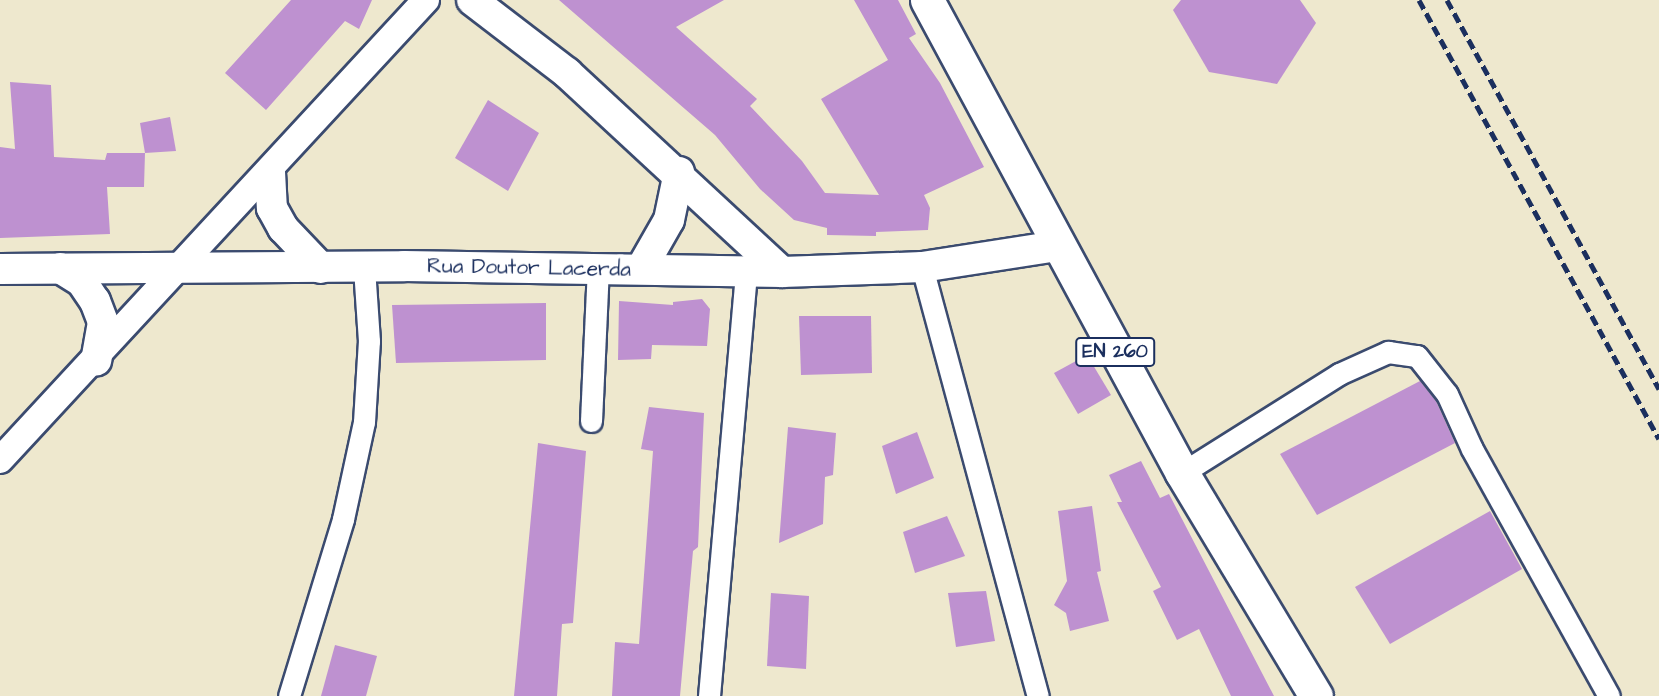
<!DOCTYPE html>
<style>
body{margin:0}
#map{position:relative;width:1659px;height:696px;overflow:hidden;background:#eee8ce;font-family:"Architects Daughter",sans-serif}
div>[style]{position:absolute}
.building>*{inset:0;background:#be91d0}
.roads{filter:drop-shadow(2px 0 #3b4b6f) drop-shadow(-2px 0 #3b4b6f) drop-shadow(0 2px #3b4b6f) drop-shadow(0 -2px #3b4b6f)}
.minor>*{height:21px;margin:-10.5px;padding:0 10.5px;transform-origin:10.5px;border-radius:10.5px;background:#fff}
.tertiary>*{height:26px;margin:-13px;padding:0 13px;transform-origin:13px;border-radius:13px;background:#fff}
.secondary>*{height:30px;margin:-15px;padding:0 15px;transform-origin:15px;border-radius:15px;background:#fff}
.primary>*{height:33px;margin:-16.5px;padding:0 16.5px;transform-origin:16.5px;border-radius:16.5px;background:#fff}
.rail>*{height:5px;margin-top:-2.5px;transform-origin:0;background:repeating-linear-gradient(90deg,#1b2f5e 0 10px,transparent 0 15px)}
span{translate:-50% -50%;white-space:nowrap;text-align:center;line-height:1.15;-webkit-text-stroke:7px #fff;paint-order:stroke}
.shield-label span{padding:2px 5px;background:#fff;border:2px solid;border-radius:5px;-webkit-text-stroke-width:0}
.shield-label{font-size:19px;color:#1b2f5e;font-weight:700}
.street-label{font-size:21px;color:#1b2f5e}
</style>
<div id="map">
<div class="building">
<div style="clip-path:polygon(291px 0,372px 0,359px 29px,345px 21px,266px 110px,225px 73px)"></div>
<div style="clip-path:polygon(559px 0,724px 0,676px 27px,757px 99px,750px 106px,802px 161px,825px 193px,879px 195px,821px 99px,888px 60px,854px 0,898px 0,916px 34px,909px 38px,940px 83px,984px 167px,924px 195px,930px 208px,928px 230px,876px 232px,876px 236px,827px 235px,827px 228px,794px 220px,760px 189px,715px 135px)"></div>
<div style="clip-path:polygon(1181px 0,1300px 0,1316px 23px,1277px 84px,1209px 72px,1173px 10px)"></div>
<div style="clip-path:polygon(10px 82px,51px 85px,54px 157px,105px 160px,107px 153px,145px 153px,144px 187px,107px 187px,110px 234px,0 238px,0 147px,15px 149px)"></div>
<div style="clip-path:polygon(488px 100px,539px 133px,508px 191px,455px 158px)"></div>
<div style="clip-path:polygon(170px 117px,176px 151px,145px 153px,140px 123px)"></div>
<div style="clip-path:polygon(702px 299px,710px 309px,707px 346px,652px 345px,651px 359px,618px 360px,619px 301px,673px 305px,673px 302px)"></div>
<div style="clip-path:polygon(546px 303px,546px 360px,396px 363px,392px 305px)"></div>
<div style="clip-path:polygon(799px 316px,871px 316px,872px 373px,801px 375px)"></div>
<div style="clip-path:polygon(1087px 355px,1111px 395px,1078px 414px,1054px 373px)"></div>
<div style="clip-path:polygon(1420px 381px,1436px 401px,1455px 443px,1317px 515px,1280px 454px)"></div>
<div style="clip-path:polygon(649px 407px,704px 413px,698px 547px,693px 551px,680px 696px,612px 696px,615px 642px,639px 644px,653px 451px,641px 449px)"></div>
<div style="clip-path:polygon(788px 427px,836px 433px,833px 475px,825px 477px,823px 524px,779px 543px)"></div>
<div style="clip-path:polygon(917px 432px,934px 478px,896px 494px,882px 446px)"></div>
<div style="clip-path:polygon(538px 443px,586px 451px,573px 623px,562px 624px,557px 696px,514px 696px)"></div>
<div style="clip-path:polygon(1141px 461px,1160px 498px,1169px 494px,1274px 696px,1231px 696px,1199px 629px,1177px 640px,1153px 591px,1161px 587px,1117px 502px,1122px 502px,1109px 475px)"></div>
<div style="clip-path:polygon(1092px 506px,1101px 571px,1097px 572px,1109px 621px,1070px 631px,1066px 613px,1054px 605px,1067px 581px,1058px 511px)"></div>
<div style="clip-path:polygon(1490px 511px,1522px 569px,1390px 644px,1355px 587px)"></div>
<div style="clip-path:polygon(947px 516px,965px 556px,915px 573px,903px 532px)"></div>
<div style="clip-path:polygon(986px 591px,995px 641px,956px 647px,948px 593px)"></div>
<div style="clip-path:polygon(771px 593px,809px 596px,806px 669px,767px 666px)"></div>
<div style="clip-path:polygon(335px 645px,377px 656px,366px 696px,321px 696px)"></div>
</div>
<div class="roads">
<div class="minor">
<div style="left:922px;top:267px;width:444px;rotate:74.9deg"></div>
<div style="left:591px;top:421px;width:152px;rotate:-87.4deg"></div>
<div style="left:1182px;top:473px;width:186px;rotate:-32.2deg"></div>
<div style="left:1339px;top:374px;width:54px;rotate:-24.2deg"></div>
<div style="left:1388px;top:352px;width:29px;rotate:8deg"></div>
<div style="left:1417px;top:356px;width:48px;rotate:51.7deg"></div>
<div style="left:1447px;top:394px;width:60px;rotate:65.6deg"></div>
<div style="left:1472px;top:449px;width:282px;rotate:61deg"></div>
<div style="left:289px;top:696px;width:185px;rotate:-73deg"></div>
<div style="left:343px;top:519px;width:99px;rotate:-77.8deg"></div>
<div style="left:364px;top:422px;width:81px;rotate:-86.5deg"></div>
<div style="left:369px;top:341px;width:73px;rotate:-93.9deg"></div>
<div style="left:709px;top:696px;width:428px;rotate:-85deg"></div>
</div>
<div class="tertiary">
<div style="left:0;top:460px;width:627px;rotate:-47.2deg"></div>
</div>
<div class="secondary">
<div style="left:472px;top:0;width:120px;rotate:37.5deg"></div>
<div style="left:567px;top:73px;width:293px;rotate:42.8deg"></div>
<div style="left:270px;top:172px;width:36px;rotate:87deg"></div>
<div style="left:272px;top:208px;width:23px;rotate:61deg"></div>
<div style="left:283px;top:228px;width:55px;rotate:46.5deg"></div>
<div style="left:60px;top:268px;width:26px;rotate:32deg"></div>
<div style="left:82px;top:282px;width:23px;rotate:56deg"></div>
<div style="left:95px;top:301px;width:22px;rotate:69deg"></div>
<div style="left:103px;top:322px;width:39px;rotate:100deg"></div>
<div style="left:0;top:269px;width:404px;rotate:-0.4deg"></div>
<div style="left:404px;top:266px;width:378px;rotate:0.9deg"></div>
<div style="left:782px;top:272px;width:140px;rotate:-2deg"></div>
<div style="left:922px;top:267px;width:137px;rotate:-8.8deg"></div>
<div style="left:641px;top:269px;width:56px;rotate:-60.3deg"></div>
<div style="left:669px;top:220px;width:49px;rotate:-78.2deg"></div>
</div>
<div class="primary">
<div style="left:927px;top:0;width:537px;rotate:61.67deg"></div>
<div style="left:1182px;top:473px;width:260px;rotate:59deg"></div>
</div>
</div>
<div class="rail">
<div style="left:1419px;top:0;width:500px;rotate:61.33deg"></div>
<div style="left:1447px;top:0;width:443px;rotate:61.4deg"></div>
</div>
<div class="shield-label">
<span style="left:1115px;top:352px">EN 260</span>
</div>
<div class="street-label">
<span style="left:529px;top:268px;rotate:1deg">Rua Doutor Lacerda</span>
</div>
</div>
